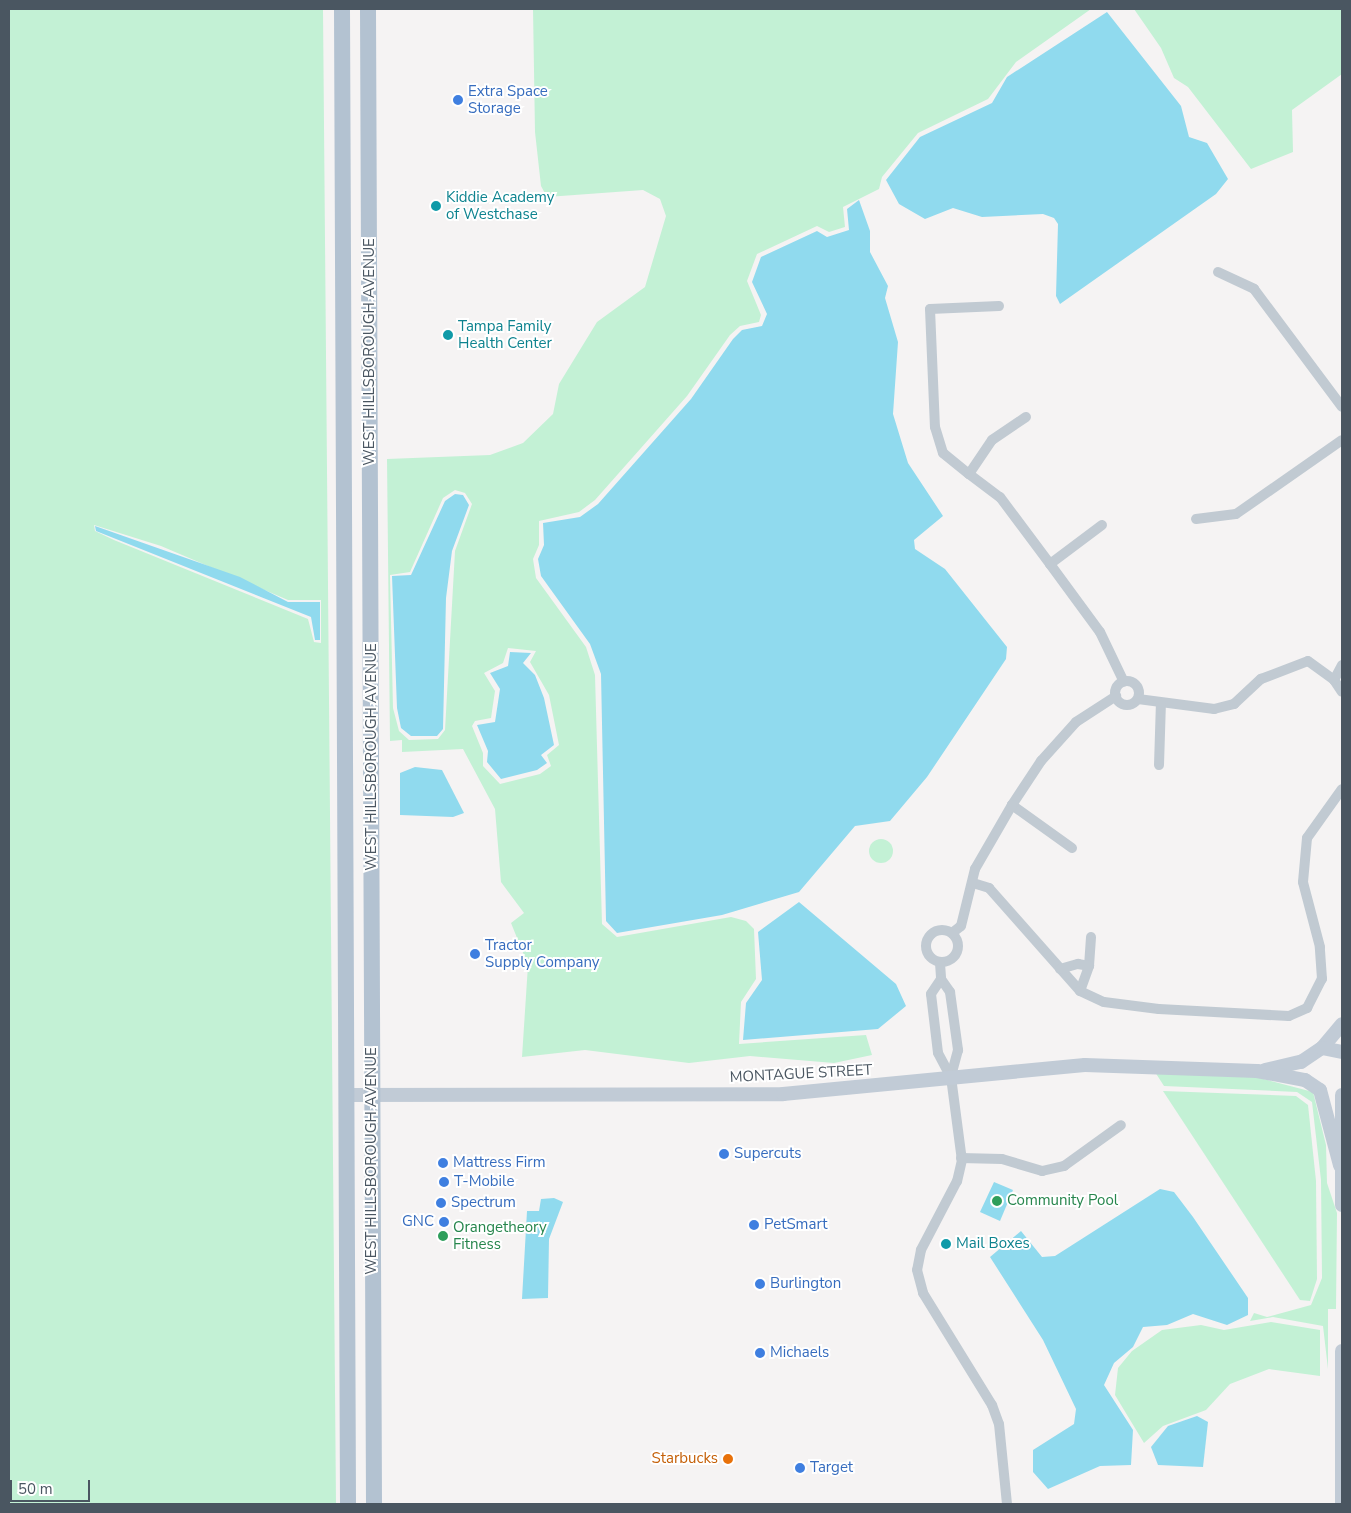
<!DOCTYPE html>
<style>
body{margin:0}
#map{position:relative;width:1351px;height:1513px;overflow:hidden;background:#f5f3f3;font-family:"Nunito Sans",sans-serif}
div>[style]{position:absolute}
.green>*{inset:0;background:#c3f1d5}
.round{border-radius:50%}
.water>*{inset:0;background:#90daee}
.street>*{height:10px;margin:-5px;padding:0 5px;transform-origin:5px;border-radius:5px;background:#c1cad2}
.street>.ring{margin:-5px;padding:0;box-sizing:content-box;background:none;border:10px solid #c1cad2;border-radius:50%}
.secondary>*{height:14px;margin:-7px;padding:0 7px;transform-origin:7px;border-radius:7px;background:#c1cbd6}
.primary>*{height:16px;margin:-8px;padding:0 8px;transform-origin:8px;border-radius:8px;background:#b3c2d1}
.dots>*{width:14px;height:14px;translate:-50% -50%;box-sizing:border-box;border:2px solid #fff;border-radius:50%}
span{translate:-50% -50%;white-space:nowrap;text-align:center;line-height:1.15;-webkit-text-stroke:4px #fff;paint-order:stroke}
.shop-label{font-size:15px;color:#366cbe}
.left{translate:0 -50%;text-align:left}
.right{translate:-100% -50%;text-align:right}
.culture-label{font-size:15px;color:#0d838f}
.street-label{font-size:15px;color:#4a5661}
.leisure-label{font-size:15px;color:#27864d}
.food-label{font-size:15px;color:#c56008}
.frame{position:absolute;inset:0;border:10px solid #4a5661;pointer-events:none}
.scale{position:absolute;left:10px;top:1480px;width:80px;height:22px;box-sizing:border-box;border:2px solid #4a5661;border-top:0;padding-left:6px;font-size:15px;line-height:18px;white-space:nowrap;color:#4a5661;-webkit-text-stroke:4px #fff;paint-order:stroke}
</style>
<div id="map">
<div class="green">
<div style="clip-path:polygon(evenodd,9px 9px,323px 9px,336px 1504px,9px 1504px,9px 9px,94px 525px,161px 546px,288px 600px,321px 600px,321px 643px,314px 642px,308px 619px,114px 540px,95px 531px,94px 525px)"></div>
<div style="clip-path:polygon(evenodd,533px 9px,1091px 9px,1016px 62px,988px 99px,918px 133px,882px 177px,879px 189px,843px 207px,845px 227px,829px 232px,817px 226px,757px 254px,747px 281px,761px 315px,759px 322px,740px 326px,730px 335px,687px 396px,595px 500px,579px 512px,539px 521px,539px 545px,533px 559px,536px 578px,586px 647px,595px 675px,602px 924px,617px 937px,731px 917px,746px 921px,754px 929px,756px 979px,741px 1002px,739px 1044px,866px 1035px,872px 1055px,834px 1063px,750px 1056px,689px 1063px,585px 1050px,522px 1057px,528px 965px,511px 923px,524px 913px,501px 882px,495px 809px,463px 749px,402px 752px,402px 740px,390px 741px,387px 459px,490px 455px,523px 443px,553px 414px,559px 384px,597px 322px,645px 287px,666px 216px,660px 199px,643px 190px,547px 197px,541px 186px,535px 132px,533px 9px,455px 490px,465px 493px,472px 504px,455px 551px,445px 730px,438px 739px,409px 740px,399px 731px,393px 708px,390px 575px,410px 572px,443px 498px,455px 490px,533px 9px,508px 648px,536px 651px,530px 662px,549px 695px,559px 745px,547px 755px,551px 766px,540px 774px,500px 784px,483px 766px,483px 753px,472px 726px,475px 721px,491px 718px,495px 691px,484px 673px,503px 663px,508px 648px)"></div>
<div style="clip-path:polygon(1134px 9px,1342px 9px,1342px 74px,1292px 110px,1293px 152px,1251px 169px,1188px 87px,1174px 78px,1161px 48px)"></div>
<div class="round" style="left:869px;top:839px;width:24px;height:24px"></div>
<div style="clip-path:polygon(1155px 1072px,1256px 1077px,1313px 1092px,1326px 1145px,1327px 1183px,1337px 1213px,1336px 1309px,1328px 1309px,1328px 1369px,1323px 1326px,1273px 1317px,1250px 1321px,1254px 1313px,1267px 1317px,1311px 1305px,1322px 1278px,1321px 1180px,1312px 1102px,1297px 1092px,1164px 1086px)"></div>
<div style="clip-path:polygon(1163px 1091px,1296px 1096px,1308px 1105px,1316px 1181px,1317px 1279px,1310px 1301px,1300px 1300px)"></div>
<div style="clip-path:polygon(1271px 1322px,1320px 1330px,1320px 1376px,1269px 1369px,1230px 1384px,1206px 1410px,1163px 1426px,1144px 1443px,1115px 1395px,1118px 1368px,1132px 1351px,1162px 1330px,1201px 1325px,1224px 1330px)"></div>
</div>
<div class="water">
<div style="clip-path:polygon(1107px 12px,1181px 106px,1189px 137px,1207px 143px,1228px 179px,1216px 194px,1060px 304px,1056px 296px,1058px 224px,1054px 218px,1043px 214px,982px 217px,953px 208px,925px 219px,899px 204px,886px 180px,920px 137px,992px 103px,1007px 77px)"></div>
<div style="clip-path:polygon(859px 200px,870px 231px,870px 252px,888px 286px,885px 298px,898px 342px,893px 414px,908px 463px,943px 516px,914px 540px,915px 549px,945px 569px,1007px 647px,1006px 659px,927px 777px,890px 821px,855px 826px,799px 892px,722px 915px,617px 933px,606px 921px,601px 674px,590px 644px,541px 576px,538px 559px,544px 545px,543px 523px,580px 517px,598px 504px,691px 399px,733px 339px,742px 330px,762px 326px,767px 314px,752px 282px,761px 257px,817px 231px,827px 237px,849px 230px,847px 209px)"></div>
<div style="clip-path:polygon(455px 494px,463px 495px,469px 505px,452px 551px,446px 598px,443px 729px,437px 736px,411px 736px,401px 728px,397px 708px,392px 576px,411px 575px,445px 501px)"></div>
<div style="clip-path:polygon(95px 526px,240px 577px,288px 602px,320px 602px,320px 640px,315px 640px,311px 617px,96px 531px)"></div>
<div style="clip-path:polygon(510px 652px,531px 653px,523px 663px,535px 675px,544px 698px,554px 745px,541px 755px,547px 763px,537px 770px,501px 779px,487px 762px,488px 751px,477px 725px,495px 722px,500px 689px,490px 673px,508px 666px)"></div>
<div style="clip-path:polygon(415px 767px,442px 770px,464px 813px,453px 817px,400px 815px,400px 773px)"></div>
<div style="clip-path:polygon(799px 902px,896px 984px,906px 1006px,878px 1029px,743px 1040px,746px 1003px,762px 980px,758px 932px)"></div>
<div style="clip-path:polygon(994px 1182px,1013px 1190px,1000px 1221px,980px 1212px)"></div>
<div style="clip-path:polygon(1160px 1189px,1174px 1192px,1193px 1217px,1248px 1298px,1248px 1315px,1227px 1325px,1193px 1314px,1167px 1325px,1143px 1327px,1133px 1347px,1114px 1363px,1104px 1385px,1133px 1430px,1131px 1465px,1100px 1466px,1048px 1489px,1033px 1472px,1033px 1450px,1074px 1424px,1076px 1409px,1043px 1340px,990px 1257px,1021px 1231px,1042px 1257px,1055px 1256px)"></div>
<div style="clip-path:polygon(554px 1198px,563px 1202px,549px 1239px,548px 1298px,522px 1299px,527px 1211px,539px 1211px,541px 1199px)"></div>
<div style="clip-path:polygon(1197px 1416px,1208px 1422px,1203px 1467px,1158px 1465px,1151px 1447px,1168px 1426px)"></div>
</div>
<div class="street">
<div style="left:1218px;top:272px;width:40px;rotate:25deg"></div>
<div style="left:1254px;top:289px;width:147px;rotate:53.3deg"></div>
<div style="left:999px;top:306px;width:69px;rotate:177.5deg"></div>
<div style="left:930px;top:309px;width:118px;rotate:87.6deg"></div>
<div style="left:935px;top:427px;width:27px;rotate:73deg"></div>
<div style="left:943px;top:453px;width:33px;rotate:39deg"></div>
<div style="left:969px;top:474px;width:41px;rotate:-55.9deg"></div>
<div style="left:992px;top:440px;width:41px;rotate:-34.1deg"></div>
<div style="left:969px;top:474px;width:39px;rotate:37deg"></div>
<div style="left:1000px;top:497px;width:84px;rotate:53.3deg"></div>
<div style="left:1050px;top:564px;width:65px;rotate:-36.9deg"></div>
<div style="left:1196px;top:519px;width:40px;rotate:-7.1deg"></div>
<div style="left:1236px;top:514px;width:129px;rotate:-34.9deg"></div>
<div style="left:1050px;top:564px;width:84px;rotate:53.7deg"></div>
<div style="left:1100px;top:632px;width:55px;rotate:64.4deg"></div>
<div style="left:1342px;top:665px;width:17px;rotate:118deg"></div>
<div style="left:1334px;top:680px;width:14px;rotate:56deg"></div>
<div class="ring" style="left:1115px;top:681px;width:14px;height:14px"></div>
<div style="left:1138px;top:699px;width:77px;rotate:7.5deg"></div>
<div style="left:1214px;top:709px;width:21px;rotate:-14deg"></div>
<div style="left:1234px;top:704px;width:37px;rotate:-43deg"></div>
<div style="left:1261px;top:679px;width:50px;rotate:-21deg"></div>
<div style="left:1308px;top:661px;width:32px;rotate:36deg"></div>
<div style="left:1159px;top:765px;width:62px;rotate:-88.2deg"></div>
<div style="left:1072px;top:848px;width:74px;rotate:-144.4deg"></div>
<div style="left:1012px;top:805px;width:53px;rotate:-56.6deg"></div>
<div style="left:1041px;top:761px;width:52px;rotate:-48.1deg"></div>
<div style="left:1076px;top:722px;width:48px;rotate:-33deg"></div>
<div style="left:973px;top:883px;width:17px;rotate:17deg"></div>
<div style="left:989px;top:888px;width:137px;rotate:48.5deg"></div>
<div style="left:1080px;top:991px;width:27px;rotate:-70deg"></div>
<div style="left:1089px;top:966px;width:29px;rotate:-86deg"></div>
<div class="ring" style="left:926px;top:930px;width:22px;height:22px"></div>
<div style="left:952px;top:933px;width:11px;rotate:-38deg"></div>
<div style="left:961px;top:926px;width:59px;rotate:-76.2deg"></div>
<div style="left:975px;top:869px;width:74px;rotate:-60deg"></div>
<div style="left:940px;top:963px;width:16px;rotate:86deg"></div>
<div style="left:941px;top:979px;width:16px;rotate:55deg"></div>
<div style="left:950px;top:992px;width:59px;rotate:82.1deg"></div>
<div style="left:958px;top:1050px;width:28px;rotate:105deg"></div>
<div style="left:1060px;top:969px;width:19px;rotate:-16deg"></div>
<div style="left:1078px;top:964px;width:11px;rotate:10deg"></div>
<div style="left:941px;top:979px;width:18px;rotate:124deg"></div>
<div style="left:931px;top:994px;width:59px;rotate:83.2deg"></div>
<div style="left:938px;top:1053px;width:27px;rotate:62deg"></div>
<div style="left:951px;top:1077px;width:84px;rotate:82.5deg"></div>
<div style="left:962px;top:1160px;width:22px;rotate:103deg"></div>
<div style="left:957px;top:1181px;width:78px;rotate:117.6deg"></div>
<div style="left:921px;top:1250px;width:20px;rotate:101deg"></div>
<div style="left:917px;top:1270px;width:24px;rotate:75deg"></div>
<div style="left:923px;top:1293px;width:132px;rotate:58.4deg"></div>
<div style="left:992px;top:1405px;width:20px;rotate:70deg"></div>
<div style="left:999px;top:1424px;width:80px;rotate:84.3deg"></div>
<div style="left:1080px;top:991px;width:26px;rotate:25deg"></div>
<div style="left:1104px;top:1002px;width:55px;rotate:7.3deg"></div>
<div style="left:1159px;top:1009px;width:130px;rotate:3.1deg"></div>
<div style="left:1289px;top:1016px;width:20px;rotate:-24deg"></div>
<div style="left:1307px;top:1008px;width:33px;rotate:-63deg"></div>
<div style="left:1322px;top:979px;width:32px;rotate:-94deg"></div>
<div style="left:1320px;top:947px;width:67px;rotate:-104.7deg"></div>
<div style="left:1303px;top:882px;width:44px;rotate:-84.8deg"></div>
<div style="left:1307px;top:838px;width:60px;rotate:-54.5deg"></div>
<div style="left:961px;top:1158px;width:41px;rotate:1.4deg"></div>
<div style="left:1002px;top:1159px;width:42px;rotate:16.7deg"></div>
<div style="left:1042px;top:1171px;width:23px;rotate:-13deg"></div>
<div style="left:1064px;top:1166px;width:70px;rotate:-35.7deg"></div>
</div>
<div class="secondary">
<div style="left:1322px;top:1048px;width:31px;rotate:-50deg"></div>
<div style="left:1265px;top:1070px;width:37px;rotate:-13deg"></div>
<div style="left:1301px;top:1062px;width:25px;rotate:-34deg"></div>
<div style="left:1322px;top:1048px;width:20px;rotate:11deg"></div>
<div style="left:346px;top:1095px;width:437px;rotate:-0.1deg"></div>
<div style="left:783px;top:1094px;width:303px;rotate:-5.5deg"></div>
<div style="left:1085px;top:1065px;width:172px;rotate:2deg"></div>
<div style="left:1257px;top:1071px;width:49px;rotate:10.6deg"></div>
<div style="left:1305px;top:1080px;width:18px;rotate:34deg"></div>
<div style="left:1320px;top:1090px;width:78px;rotate:75.1deg"></div>
<div style="left:1342px;top:1095px;width:110px;rotate:90deg"></div>
<div style="left:1342px;top:1504px;width:153px;rotate:-90deg"></div>
</div>
<div class="primary">
<div style="left:342px;top:9px;width:1495px;rotate:89.77deg"></div>
<div style="left:368px;top:9px;width:1495px;rotate:89.77deg"></div>
</div>
<div class="dots">
<div style="left:458px;top:100px;background:#3f7fe0"></div>
<div style="left:436px;top:206px;background:#0f9aa8"></div>
<div style="left:448px;top:335px;background:#0f9aa8"></div>
<div style="left:475px;top:954px;background:#3f7fe0"></div>
<div style="left:724px;top:1154px;background:#3f7fe0"></div>
<div style="left:443px;top:1163px;background:#3f7fe0"></div>
<div style="left:444px;top:1182px;background:#3f7fe0"></div>
<div style="left:997px;top:1201px;background:#2e9e5b"></div>
<div style="left:441px;top:1203px;background:#3f7fe0"></div>
<div style="left:444px;top:1222px;background:#3f7fe0"></div>
<div style="left:754px;top:1225px;background:#3f7fe0"></div>
<div style="left:443px;top:1236px;background:#2e9e5b"></div>
<div style="left:946px;top:1244px;background:#0f9aa8"></div>
<div style="left:760px;top:1284px;background:#3f7fe0"></div>
<div style="left:760px;top:1353px;background:#3f7fe0"></div>
<div style="left:728px;top:1459px;background:#e8710a"></div>
<div style="left:800px;top:1468px;background:#3f7fe0"></div>
</div>
<div class="shop-label">
<span class="left" style="left:468px;top:100px">Extra Space<br>Storage</span>
<span class="left" style="left:485px;top:954px">Tractor<br>Supply Company</span>
<span class="left" style="left:734px;top:1154px">Supercuts</span>
<span class="left" style="left:453px;top:1163px">Mattress Firm</span>
<span class="left" style="left:454px;top:1182px">T-Mobile</span>
<span class="left" style="left:451px;top:1203px">Spectrum</span>
<span class="right" style="left:434px;top:1222px">GNC</span>
<span class="left" style="left:764px;top:1225px">PetSmart</span>
<span class="left" style="left:770px;top:1284px">Burlington</span>
<span class="left" style="left:770px;top:1353px">Michaels</span>
<span class="left" style="left:810px;top:1468px">Target</span>
</div>
<div class="culture-label">
<span class="left" style="left:446px;top:206px">Kiddie Academy<br>of Westchase</span>
<span class="left" style="left:458px;top:335px">Tampa Family<br>Health Center</span>
<span class="left" style="left:956px;top:1244px">Mail Boxes</span>
</div>
<div class="street-label">
<span style="left:370px;top:352px;rotate:-90deg">WEST HILLSBOROUGH AVENUE</span>
<span style="left:372px;top:757px;rotate:-90deg">WEST HILLSBOROUGH AVENUE</span>
<span style="left:801px;top:1074px;rotate:-3deg">MONTAGUE STREET</span>
<span style="left:372px;top:1161px;rotate:-90deg">WEST HILLSBOROUGH AVENUE</span>
</div>
<div class="leisure-label">
<span class="left" style="left:1007px;top:1201px">Community Pool</span>
<span class="left" style="left:453px;top:1236px">Orangetheory<br>Fitness</span>
</div>
<div class="food-label">
<span class="right" style="left:718px;top:1459px">Starbucks</span>
</div>
<div class="frame"></div>
<div class="scale">50 m</div>
</div>
